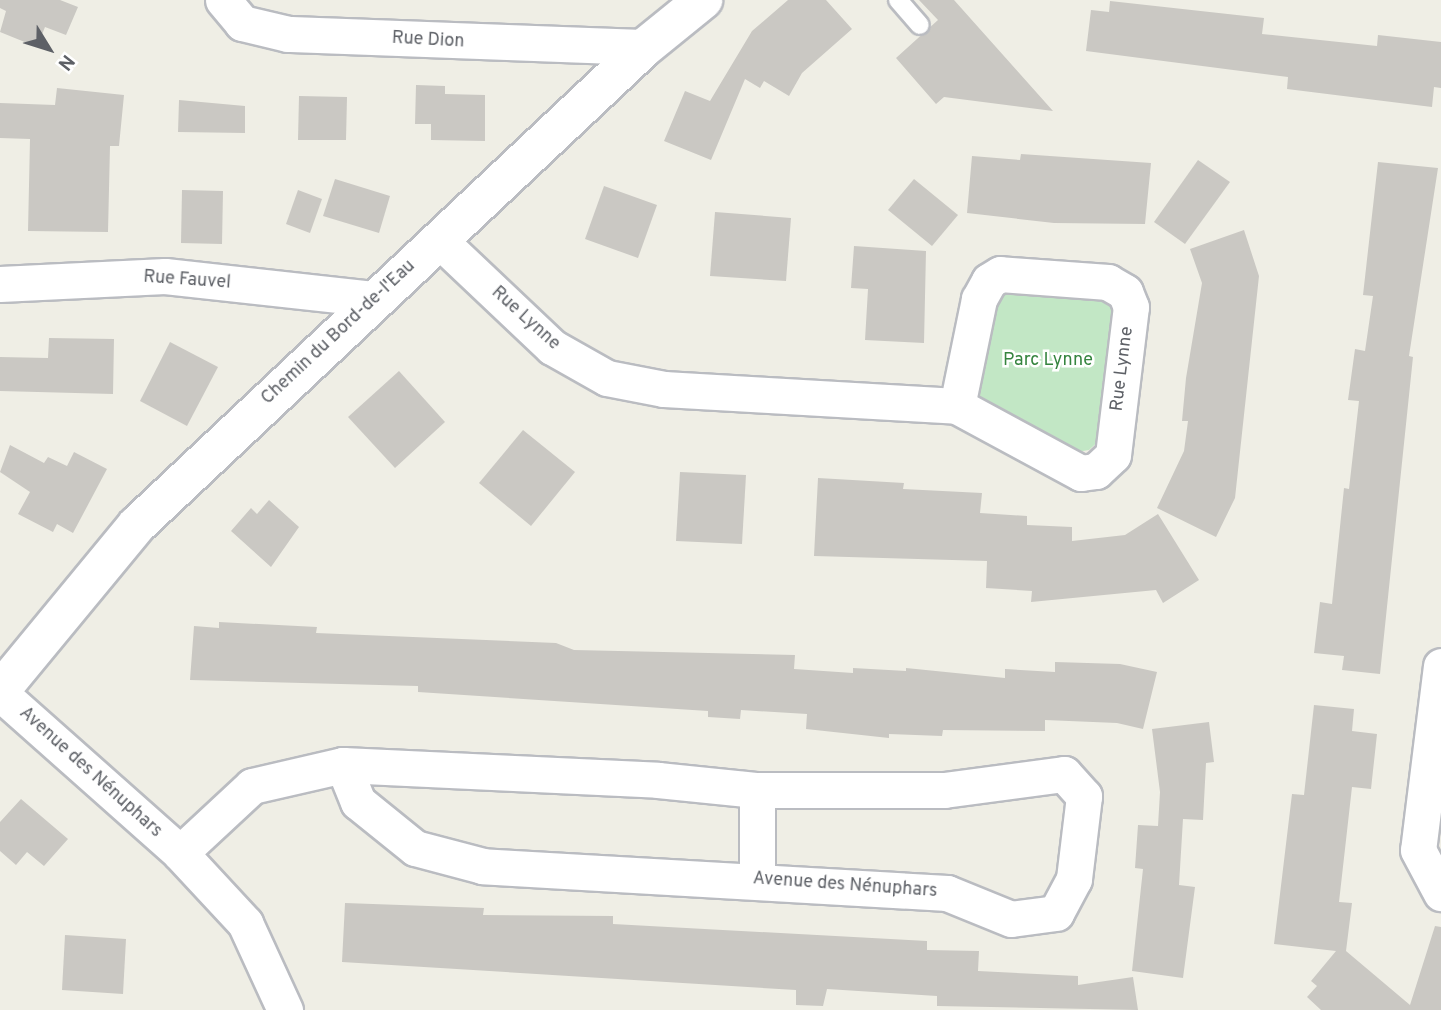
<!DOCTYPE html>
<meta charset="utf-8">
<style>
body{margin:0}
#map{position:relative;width:1441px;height:1010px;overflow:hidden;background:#efeee5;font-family:Overpass,sans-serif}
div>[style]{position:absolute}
.green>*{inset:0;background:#c2e7c5}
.building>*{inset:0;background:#cac8c3}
.roads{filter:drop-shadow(2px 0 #babcc1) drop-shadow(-2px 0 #babcc1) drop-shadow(0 2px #babcc1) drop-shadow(0 -2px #babcc1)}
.service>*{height:18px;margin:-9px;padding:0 9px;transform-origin:9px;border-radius:9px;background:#fff}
.minor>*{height:35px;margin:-17.5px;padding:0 17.5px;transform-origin:17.5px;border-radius:17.5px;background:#fff}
.tertiary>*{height:38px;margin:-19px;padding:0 19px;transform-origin:19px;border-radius:19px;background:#fff}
span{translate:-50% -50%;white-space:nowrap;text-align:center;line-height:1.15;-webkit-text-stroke:5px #fff;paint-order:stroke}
.street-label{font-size:18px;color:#5d6066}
.park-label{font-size:18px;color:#35843f}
.north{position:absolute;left:14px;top:14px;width:70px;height:70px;-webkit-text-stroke:5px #fff;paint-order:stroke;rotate:128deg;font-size:19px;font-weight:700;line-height:28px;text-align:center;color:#5d6066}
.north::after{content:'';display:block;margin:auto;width:24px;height:32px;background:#5d6066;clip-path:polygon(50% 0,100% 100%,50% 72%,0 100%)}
</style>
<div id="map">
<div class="green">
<div style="clip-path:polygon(1010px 288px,1099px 294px,1113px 303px,1118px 315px,1103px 437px,1089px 450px,1077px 452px,974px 397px,993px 309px)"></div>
</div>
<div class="building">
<div style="clip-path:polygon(0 0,60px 0,78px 7px,66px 35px,45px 27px,37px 47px,0 32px,6px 11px,0 8px)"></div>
<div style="clip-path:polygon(788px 0,826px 0,852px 29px,802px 73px,789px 96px,764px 81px,760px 88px,745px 79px,711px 160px,664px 141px,685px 91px,710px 101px,752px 31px)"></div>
<div style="clip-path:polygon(919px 0,954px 0,1053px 111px,944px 97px,936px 104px,896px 58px,938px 20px)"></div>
<div style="clip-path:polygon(1110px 1px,1264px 18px,1262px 34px,1377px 46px,1378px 35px,1441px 42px,1441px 88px,1434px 87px,1432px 107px,1287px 89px,1288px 77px,1086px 51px,1091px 10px,1109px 12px)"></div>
<div style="clip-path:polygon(416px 85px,445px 86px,445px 94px,485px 95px,485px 141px,431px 140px,431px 124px,415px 124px)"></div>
<div style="clip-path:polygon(57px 88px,124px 95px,119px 146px,110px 146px,108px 232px,28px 231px,30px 139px,0 138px,0 103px,55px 105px)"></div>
<div style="clip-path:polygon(299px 96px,347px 97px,346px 140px,298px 140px)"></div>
<div style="clip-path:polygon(179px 100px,245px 106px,245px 133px,178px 132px)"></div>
<div style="clip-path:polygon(1021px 154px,1151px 163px,1145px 224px,1054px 223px,967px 213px,972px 156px,1020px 160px)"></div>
<div style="clip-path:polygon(1198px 160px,1230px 182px,1185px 244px,1154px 222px)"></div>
<div style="clip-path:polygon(1378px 162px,1438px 168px,1409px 356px,1413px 357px,1380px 674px,1342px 670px,1344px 656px,1314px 653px,1320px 602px,1332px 604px,1344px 488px,1349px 489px,1359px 401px,1348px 400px,1355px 349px,1365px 351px,1373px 296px,1363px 295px)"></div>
<div style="clip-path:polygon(335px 179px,390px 196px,379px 233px,323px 216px)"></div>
<div style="clip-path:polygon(914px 179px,958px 215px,932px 246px,888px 210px)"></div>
<div style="clip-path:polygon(604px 186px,657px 205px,638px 258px,585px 239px)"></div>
<div style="clip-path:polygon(182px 190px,223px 191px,222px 244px,181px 243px)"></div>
<div style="clip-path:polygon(298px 190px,322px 199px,310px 233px,286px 224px)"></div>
<div style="clip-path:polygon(715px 212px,791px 218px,786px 281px,710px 276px)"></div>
<div style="clip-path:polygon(1244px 230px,1259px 276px,1235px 498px,1216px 537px,1157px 508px,1184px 451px,1188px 421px,1182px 421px,1186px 378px,1202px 283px,1190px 249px)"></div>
<div style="clip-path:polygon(854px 246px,926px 251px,924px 343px,865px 340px,868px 289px,851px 288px)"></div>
<div style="clip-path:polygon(49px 338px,114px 339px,113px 394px,0 391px,0 357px,48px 358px)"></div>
<div style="clip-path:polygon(170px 342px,218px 367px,187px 426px,140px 401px)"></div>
<div style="clip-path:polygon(399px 371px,445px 422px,395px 468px,348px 417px)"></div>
<div style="clip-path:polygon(523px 430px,575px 472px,531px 526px,479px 483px)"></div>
<div style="clip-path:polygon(10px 445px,44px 463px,48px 457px,67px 466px,74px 452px,107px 469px,73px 533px,57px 524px,53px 532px,18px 514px,30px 492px,0 472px)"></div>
<div style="clip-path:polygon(680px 472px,746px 475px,742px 544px,676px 541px)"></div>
<div style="clip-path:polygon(818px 478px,904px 483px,903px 489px,982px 493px,980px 513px,1027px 516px,1027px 525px,1072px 527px,1072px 541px,1125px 535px,1158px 514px,1199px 580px,1163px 603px,1156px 590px,1031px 602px,1032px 591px,986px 588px,987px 561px,814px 556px)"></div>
<div style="clip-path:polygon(269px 500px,299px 527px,271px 567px,231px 531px,251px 508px,257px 514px)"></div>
<div style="clip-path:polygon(219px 622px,317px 627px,316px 633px,556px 643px,574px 650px,795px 655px,794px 669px,853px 673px,853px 668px,906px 671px,906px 668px,1005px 678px,1005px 669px,1055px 672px,1055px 662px,1120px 664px,1157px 672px,1143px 729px,1117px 723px,1045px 720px,1045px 731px,943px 730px,942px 736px,889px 734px,889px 738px,806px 729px,807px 714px,741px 710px,740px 719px,708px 717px,708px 711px,418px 692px,418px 686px,190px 680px,194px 626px,219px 628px)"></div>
<div style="clip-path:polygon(1314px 705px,1354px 709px,1352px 731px,1377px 734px,1371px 789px,1352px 787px,1339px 902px,1352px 903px,1346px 951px,1410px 1005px,1435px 926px,1441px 927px,1441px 1010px,1321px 1010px,1307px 997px,1317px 986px,1311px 981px,1336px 951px,1274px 944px,1292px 794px,1304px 795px)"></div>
<div style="clip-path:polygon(1209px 722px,1214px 762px,1206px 763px,1203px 820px,1183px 819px,1179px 885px,1195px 887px,1183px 978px,1132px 971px,1143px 869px,1135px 868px,1138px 825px,1158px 826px,1160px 792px,1152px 729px)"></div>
<div style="clip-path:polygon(21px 799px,68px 839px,44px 866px,27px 852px,16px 865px,0 851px,0 822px)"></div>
<div style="clip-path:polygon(345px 903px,484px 908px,483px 915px,613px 916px,613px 924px,927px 941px,927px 950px,979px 951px,978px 971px,1078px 976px,1078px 985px,1133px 977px,1138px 1010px,937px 1006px,937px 996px,827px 989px,823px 1006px,796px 1005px,796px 990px,342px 962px)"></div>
<div style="clip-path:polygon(65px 935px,126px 939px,123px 994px,62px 990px)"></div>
</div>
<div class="roads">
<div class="service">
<div style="left:898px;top:0;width:33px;rotate:49deg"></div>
</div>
<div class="minor">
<div style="left:223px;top:0;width:30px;rotate:50deg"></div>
<div style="left:242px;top:23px;width:47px;rotate:13.4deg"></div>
<div style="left:288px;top:34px;width:357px;rotate:2.1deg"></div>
<div style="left:439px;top:240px;width:156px;rotate:43.4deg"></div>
<div style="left:552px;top:347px;width:63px;rotate:29.4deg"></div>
<div style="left:607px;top:378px;width:58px;rotate:10.9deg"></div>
<div style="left:664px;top:389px;width:293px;rotate:3.3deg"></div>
<div style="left:957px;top:406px;width:141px;rotate:28.4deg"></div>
<div style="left:1081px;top:473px;width:15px;rotate:-8deg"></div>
<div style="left:1096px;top:471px;width:23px;rotate:-43deg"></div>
<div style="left:1113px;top:455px;width:149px;rotate:-83.1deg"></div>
<div style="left:1131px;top:307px;width:16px;rotate:-112deg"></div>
<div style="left:1125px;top:292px;width:20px;rotate:-150deg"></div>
<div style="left:1108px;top:282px;width:108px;rotate:-175.8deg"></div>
<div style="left:1000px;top:274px;width:13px;rotate:148deg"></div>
<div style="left:989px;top:281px;width:21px;rotate:119deg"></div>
<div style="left:979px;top:299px;width:109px;rotate:101.6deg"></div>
<div style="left:0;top:284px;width:165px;rotate:-2.8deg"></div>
<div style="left:165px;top:276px;width:209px;rotate:6.3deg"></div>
<div style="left:1441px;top:666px;width:185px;rotate:97.1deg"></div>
<div style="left:1418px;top:850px;width:49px;rotate:61.9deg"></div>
<div style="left:0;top:693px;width:241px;rotate:41.6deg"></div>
<div style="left:180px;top:853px;width:96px;rotate:47.1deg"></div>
<div style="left:245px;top:923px;width:96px;rotate:65.3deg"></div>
<div style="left:180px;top:853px;width:98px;rotate:-42.9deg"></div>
<div style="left:252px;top:786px;width:93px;rotate:-13deg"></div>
<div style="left:343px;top:765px;width:315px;rotate:2.7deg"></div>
<div style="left:658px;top:780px;width:100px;rotate:5.8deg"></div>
<div style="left:757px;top:790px;width:187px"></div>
<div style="left:944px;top:790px;width:121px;rotate:-7.6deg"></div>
<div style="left:1064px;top:774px;width:30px;rotate:48deg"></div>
<div style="left:1084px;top:796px;width:84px;rotate:96.9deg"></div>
<div style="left:1074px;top:879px;width:38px;rotate:118deg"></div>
<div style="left:1056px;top:913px;width:45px;rotate:172.4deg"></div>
<div style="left:1011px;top:919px;width:69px;rotate:-157.9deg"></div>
<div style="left:947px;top:893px;width:465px;rotate:-176.7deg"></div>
<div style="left:483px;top:866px;width:70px;rotate:-165.2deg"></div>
<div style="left:415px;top:848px;width:73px;rotate:-141.1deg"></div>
<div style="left:358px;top:802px;width:40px;rotate:-112deg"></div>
<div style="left:757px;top:880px;width:90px;rotate:-90deg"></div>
</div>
<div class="tertiary">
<div style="left:0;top:691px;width:215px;rotate:-50.5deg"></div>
<div style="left:137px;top:525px;width:698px;rotate:-43.26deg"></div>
<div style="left:645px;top:47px;width:75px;rotate:-39deg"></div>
</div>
</div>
<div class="street-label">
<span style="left:428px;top:41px;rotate:3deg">Rue Dion</span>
<span style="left:187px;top:281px;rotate:4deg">Rue Fauvel</span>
<span style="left:525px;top:319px;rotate:42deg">Rue Lynne</span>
<span style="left:339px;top:333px;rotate:-43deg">Chemin du Bord-de-l'Eau</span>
<span style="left:1123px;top:369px;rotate:-83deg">Rue Lynne</span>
<span style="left:90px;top:773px;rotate:42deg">Avenue des Nénuphars</span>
<span style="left:845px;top:886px;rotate:4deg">Avenue des Nénuphars</span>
</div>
<div class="park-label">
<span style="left:1048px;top:361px">Parc Lynne</span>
</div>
<div class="north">N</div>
</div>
